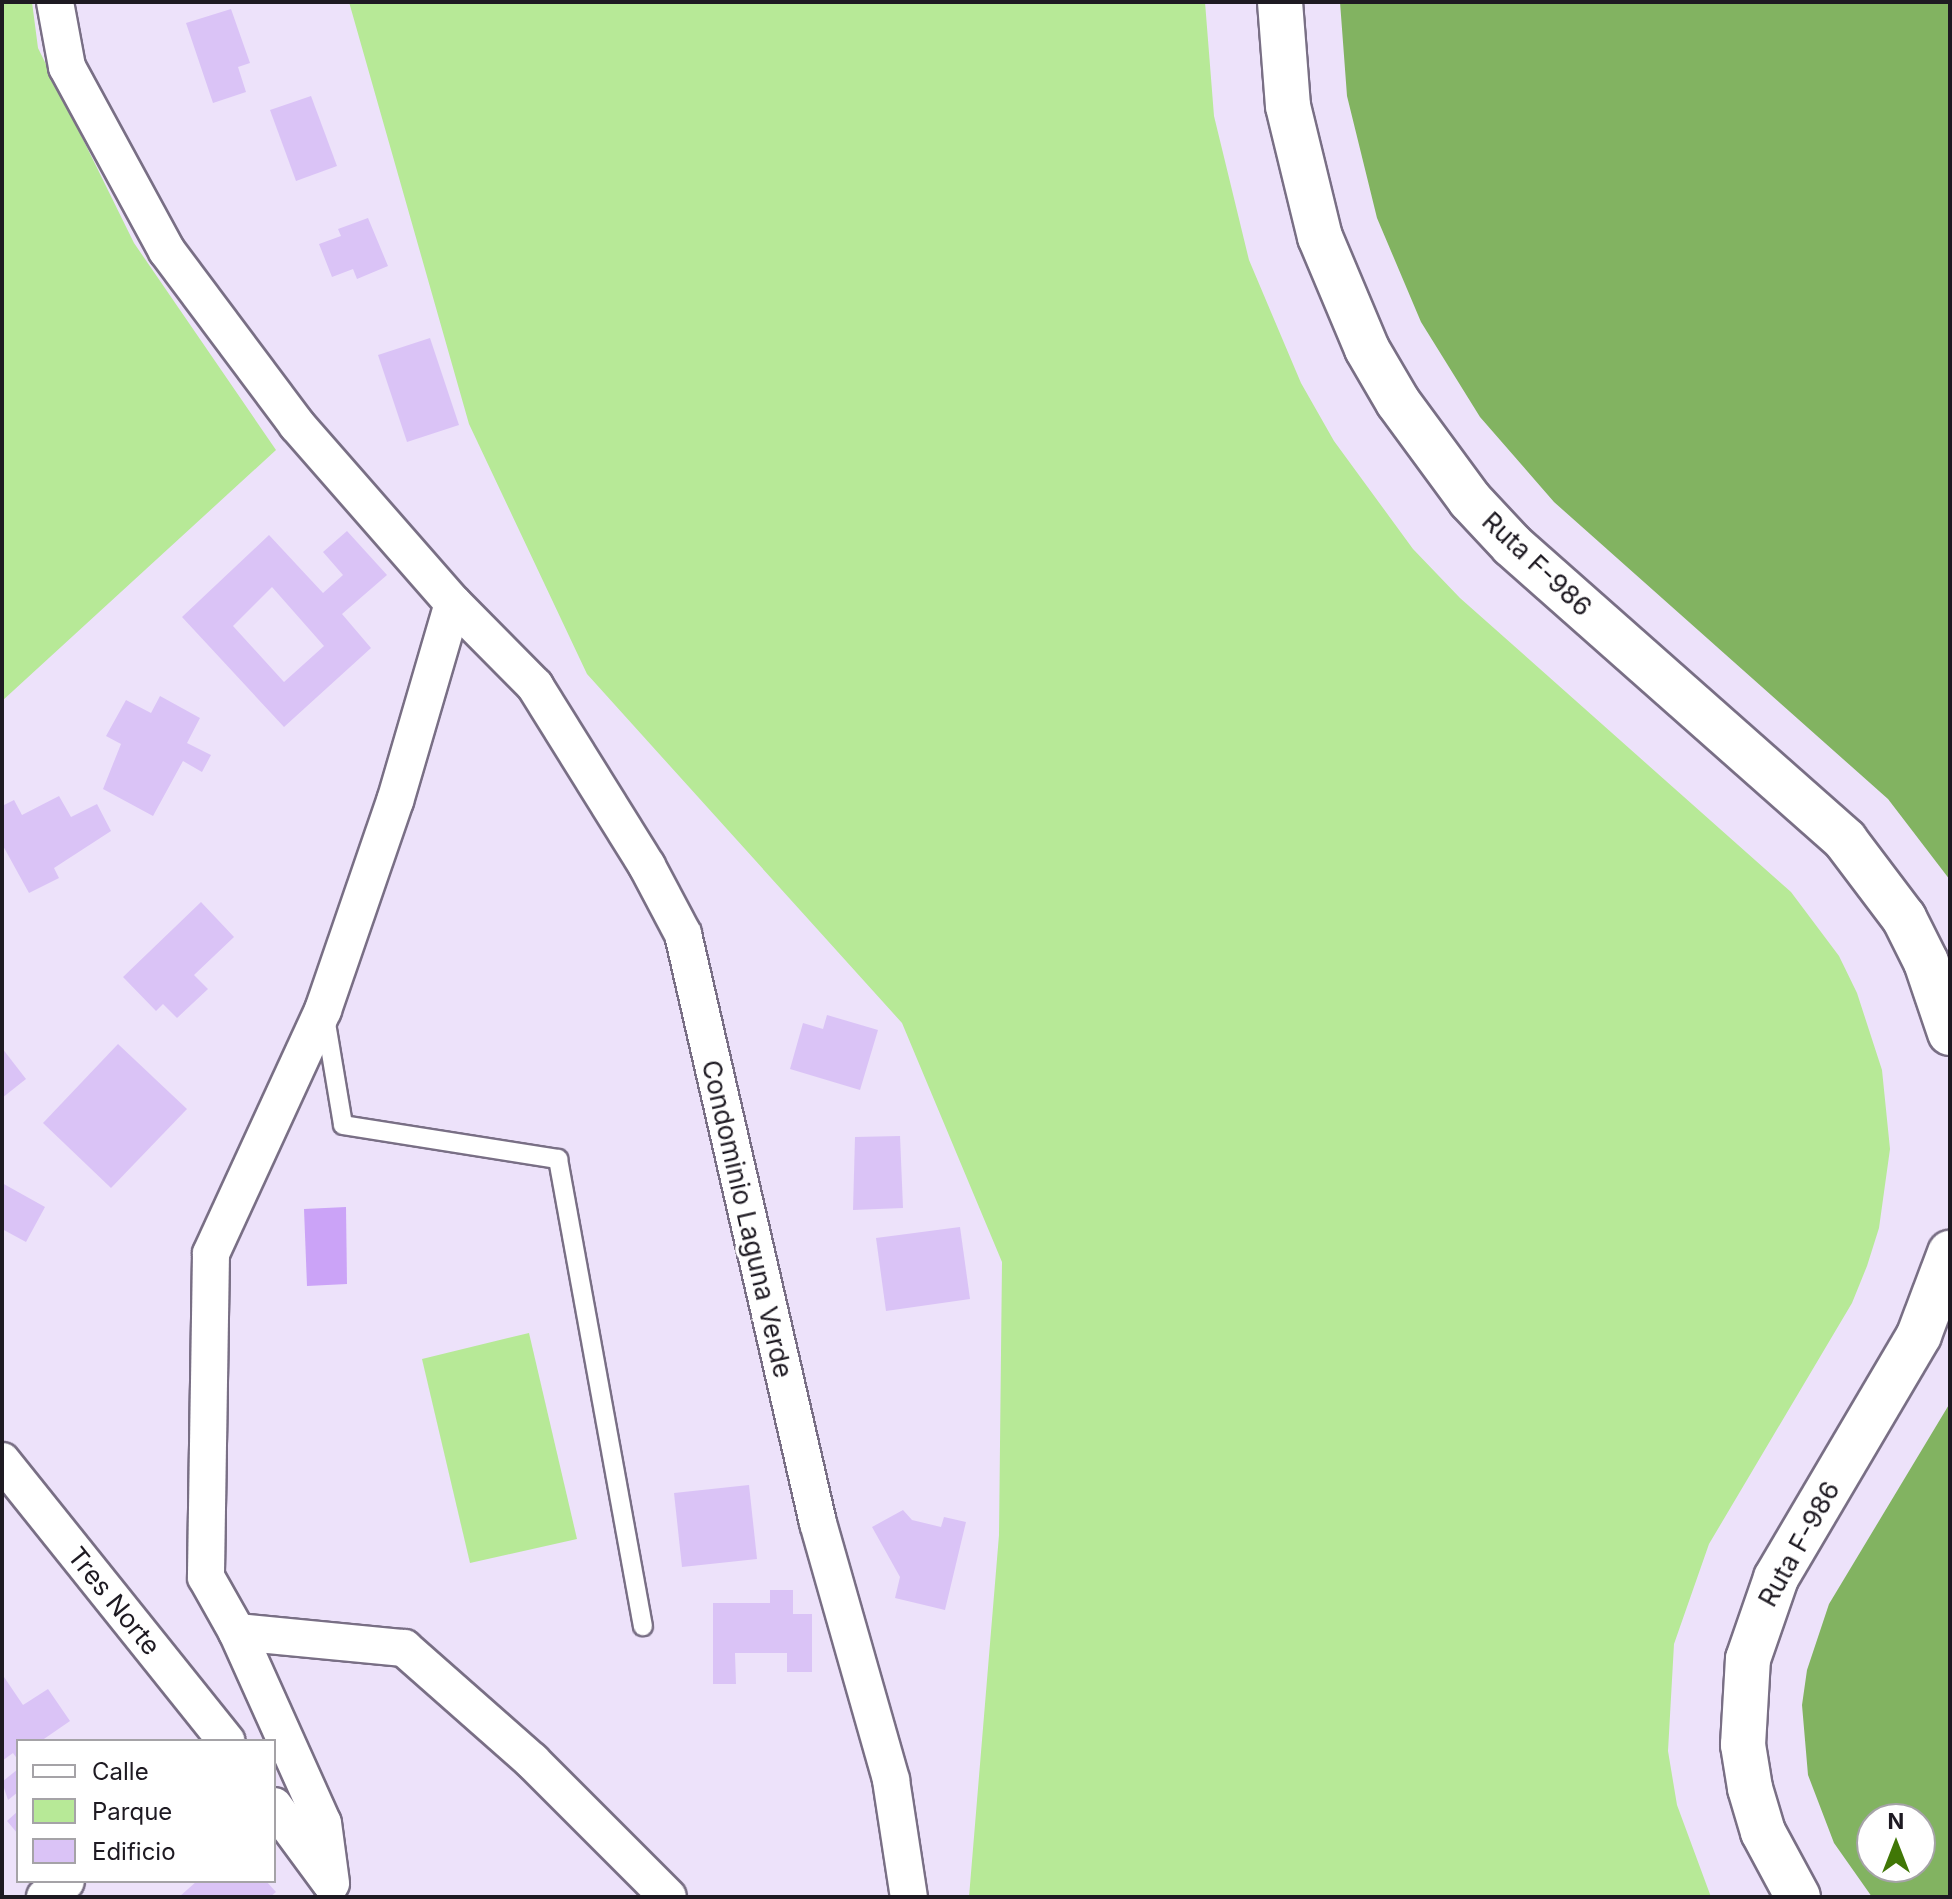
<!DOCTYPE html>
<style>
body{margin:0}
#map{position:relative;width:1952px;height:1899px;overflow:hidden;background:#ede2fa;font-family:Inter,sans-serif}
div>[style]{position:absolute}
.green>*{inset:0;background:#b7e997}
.forest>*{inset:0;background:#82b361}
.water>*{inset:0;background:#cba3f7}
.building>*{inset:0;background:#dac3f6}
.roads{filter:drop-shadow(2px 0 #796f85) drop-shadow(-2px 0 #796f85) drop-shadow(0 2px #796f85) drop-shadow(0 -2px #796f85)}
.lane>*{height:18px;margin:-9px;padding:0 9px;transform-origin:9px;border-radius:9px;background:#fff}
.street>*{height:36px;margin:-18px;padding:0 18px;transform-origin:18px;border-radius:18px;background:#fff}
.secondary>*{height:44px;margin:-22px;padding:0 22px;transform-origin:22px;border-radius:22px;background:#fff}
span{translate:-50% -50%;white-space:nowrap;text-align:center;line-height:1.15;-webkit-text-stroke:7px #fff;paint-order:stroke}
.street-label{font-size:26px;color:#1e1a22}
.frame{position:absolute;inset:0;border:4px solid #1e1a22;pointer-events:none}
.legend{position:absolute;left:16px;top:1739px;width:260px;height:144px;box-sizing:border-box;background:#fff;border:2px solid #a5a3a7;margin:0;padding:10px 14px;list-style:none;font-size:24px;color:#1e1a22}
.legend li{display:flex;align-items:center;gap:16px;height:40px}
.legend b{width:40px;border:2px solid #a5a3a7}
.north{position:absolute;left:1856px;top:1803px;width:80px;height:80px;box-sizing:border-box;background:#fff;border:2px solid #a5a3a7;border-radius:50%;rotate:0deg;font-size:22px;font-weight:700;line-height:32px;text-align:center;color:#1e1a22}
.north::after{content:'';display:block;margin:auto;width:28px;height:36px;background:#407706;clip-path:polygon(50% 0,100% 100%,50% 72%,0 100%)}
</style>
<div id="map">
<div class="green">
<div style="clip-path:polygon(2px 2px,32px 2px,38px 48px,134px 243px,276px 450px,2px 701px)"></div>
<div style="clip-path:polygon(349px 2px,1205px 2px,1214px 116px,1249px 260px,1301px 383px,1334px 441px,1413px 549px,1460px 598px,1791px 892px,1839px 956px,1857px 993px,1882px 1070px,1890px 1149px,1879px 1228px,1867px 1266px,1852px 1303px,1709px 1544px,1674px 1644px,1668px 1751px,1677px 1805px,1711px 1897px,969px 1897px,999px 1535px,1002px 1262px,902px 1023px,587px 674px,469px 424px)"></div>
<div style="clip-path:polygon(529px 1333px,577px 1539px,470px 1563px,422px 1359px)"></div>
</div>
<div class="forest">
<div style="clip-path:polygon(1340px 2px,1950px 2px,1950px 880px,1888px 799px,1554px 502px,1480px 417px,1421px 322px,1377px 218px,1347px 96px)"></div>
<div style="clip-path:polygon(evenodd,1950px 1403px,1950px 1897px,1872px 1897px,1834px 1843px,1808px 1775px,1802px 1705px,1807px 1670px,1829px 1604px,1950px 1403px,1872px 1819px,1920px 1819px,1920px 1867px,1872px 1867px,1872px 1819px)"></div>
</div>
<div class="water">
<div style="clip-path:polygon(346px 1207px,347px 1284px,307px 1286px,304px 1209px)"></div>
</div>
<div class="building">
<div style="clip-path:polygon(231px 9px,250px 63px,238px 67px,246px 92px,213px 103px,186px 23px)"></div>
<div style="clip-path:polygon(311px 96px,337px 166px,296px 181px,270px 110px)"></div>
<div style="clip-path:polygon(368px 218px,388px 266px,357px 279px,353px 269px,332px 277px,319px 244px,341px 236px,338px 229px)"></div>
<div style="clip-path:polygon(430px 338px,459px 425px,407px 442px,378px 355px)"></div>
<div style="clip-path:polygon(evenodd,347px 531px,387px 575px,342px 614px,371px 648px,284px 727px,182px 617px,269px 535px,323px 593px,343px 575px,323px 552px,347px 531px,272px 587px,324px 646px,284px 682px,233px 626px,272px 587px)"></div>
<div style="clip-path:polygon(160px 696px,200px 718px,187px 743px,211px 755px,202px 772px,183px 761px,153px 816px,103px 789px,121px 744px,106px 736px,126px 700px,151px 713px)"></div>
<div style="clip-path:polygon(59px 796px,71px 817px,97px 804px,111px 831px,54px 868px,59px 878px,29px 893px,2px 844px,2px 806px,14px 800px,22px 815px)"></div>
<div style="clip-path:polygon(201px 902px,234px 937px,194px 975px,208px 989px,177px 1018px,163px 1004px,156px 1011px,123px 977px)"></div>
<div style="clip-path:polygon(827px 1015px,878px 1030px,860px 1090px,790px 1069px,803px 1023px,823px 1029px)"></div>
<div style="clip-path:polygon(118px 1044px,187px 1109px,111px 1188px,43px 1123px)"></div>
<div style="clip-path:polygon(2px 1048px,26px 1079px,2px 1098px)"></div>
<div style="clip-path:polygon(900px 1136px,903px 1208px,853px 1210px,855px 1137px)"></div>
<div style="clip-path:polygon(2px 1183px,45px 1207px,26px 1242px,2px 1229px)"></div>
<div style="clip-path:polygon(960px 1227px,970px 1299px,886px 1311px,876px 1238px)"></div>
<div style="clip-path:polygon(749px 1485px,757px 1559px,682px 1567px,674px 1493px)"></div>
<div style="clip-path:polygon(903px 1510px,912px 1520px,941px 1527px,944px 1517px,966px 1522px,945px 1610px,895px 1598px,900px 1577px,872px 1527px)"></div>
<div style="clip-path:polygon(770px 1590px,793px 1590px,793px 1614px,812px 1614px,812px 1672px,787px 1672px,787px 1653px,735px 1653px,736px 1684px,713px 1684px,713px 1603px,770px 1603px)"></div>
<div style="clip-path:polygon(2px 1674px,23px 1705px,48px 1689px,70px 1721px,41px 1741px,18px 1741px,18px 1760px,13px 1753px,2px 1761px)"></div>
<div style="clip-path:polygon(18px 1769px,18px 1792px,8px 1800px,2px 1782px)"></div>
<div style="clip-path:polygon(18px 1811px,18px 1834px,7px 1821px)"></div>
<div style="clip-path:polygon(197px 1881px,266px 1881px,276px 1892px,270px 1897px,179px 1897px)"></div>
</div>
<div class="roads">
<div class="lane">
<div style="left:325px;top:1017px;width:109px;rotate:80.5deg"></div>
<div style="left:343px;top:1125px;width:218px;rotate:9deg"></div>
<div style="left:558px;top:1159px;width:475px;rotate:79.7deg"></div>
</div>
<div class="street">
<div style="left:55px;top:2px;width:66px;rotate:79.5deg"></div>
<div style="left:67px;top:67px;width:209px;rotate:61.5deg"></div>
<div style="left:167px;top:251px;width:217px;rotate:53.2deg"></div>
<div style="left:297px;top:425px;width:237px;rotate:48.8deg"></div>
<div style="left:453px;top:603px;width:206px;rotate:106.3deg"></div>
<div style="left:395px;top:801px;width:221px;rotate:109deg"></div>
<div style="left:323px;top:1010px;width:268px;rotate:114.7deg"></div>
<div style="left:211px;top:1254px;width:323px;rotate:90.9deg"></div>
<div style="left:206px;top:1577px;width:63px;rotate:60.6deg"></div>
<div style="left:237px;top:1632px;width:209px;rotate:65.8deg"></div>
<div style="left:323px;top:1823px;width:61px;rotate:82.4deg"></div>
<div style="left:453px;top:603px;width:117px;rotate:45.3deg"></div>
<div style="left:535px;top:686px;width:212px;rotate:58.1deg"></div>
<div style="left:647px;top:866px;width:77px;rotate:62.1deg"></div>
<div style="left:683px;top:934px;width:604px;rotate:77.09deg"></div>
<div style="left:818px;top:1523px;width:267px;rotate:74.1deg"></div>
<div style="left:891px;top:1780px;width:118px;rotate:81.3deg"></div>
<div style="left:2px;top:1461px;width:359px;rotate:51.3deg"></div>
<div style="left:237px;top:1632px;width:168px;rotate:5.5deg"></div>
<div style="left:404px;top:1648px;width:171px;rotate:41.4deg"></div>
<div style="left:532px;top:1761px;width:192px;rotate:45deg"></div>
<div style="left:274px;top:1806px;width:93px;rotate:53.7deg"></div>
<div style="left:45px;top:1897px;width:26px;rotate:-37deg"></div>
</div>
<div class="secondary">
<div style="left:1280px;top:2px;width:104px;rotate:85.6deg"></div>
<div style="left:1288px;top:106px;width:135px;rotate:76.3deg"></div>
<div style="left:1320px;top:237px;width:121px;rotate:67.2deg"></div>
<div style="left:1367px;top:349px;width:61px;rotate:59.7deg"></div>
<div style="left:1398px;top:402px;width:122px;rotate:53.7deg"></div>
<div style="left:1470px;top:500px;width:62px;rotate:47deg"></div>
<div style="left:1512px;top:545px;width:445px;rotate:41.5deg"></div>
<div style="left:1845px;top:840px;width:98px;rotate:52.9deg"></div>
<div style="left:1904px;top:918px;width:49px;rotate:63.4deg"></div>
<div style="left:1926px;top:962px;width:75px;rotate:71.3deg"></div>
<div style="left:1798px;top:1897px;width:74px;rotate:-118.3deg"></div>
<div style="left:1763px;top:1832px;width:46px;rotate:-106.5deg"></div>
<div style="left:1750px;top:1788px;width:44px;rotate:-99.2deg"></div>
<div style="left:1743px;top:1745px;width:86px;rotate:-86.7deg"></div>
<div style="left:1748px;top:1659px;width:86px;rotate:-70.9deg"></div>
<div style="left:1776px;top:1578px;width:282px;rotate:-59.5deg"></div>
<div style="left:1919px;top:1335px;width:88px;rotate:-69.3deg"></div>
</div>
</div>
<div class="street-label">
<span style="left:1537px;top:564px;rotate:43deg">Ruta F-986</span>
<span style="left:747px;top:1219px;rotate:77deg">Condominio Laguna Verde</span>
<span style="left:1799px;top:1544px;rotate:-61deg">Ruta F-986</span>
<span style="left:114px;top:1601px;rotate:51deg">Tres Norte</span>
</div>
<div class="frame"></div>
<ul class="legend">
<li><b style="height:10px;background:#fff"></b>Calle</li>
<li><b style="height:22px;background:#b7e997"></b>Parque</li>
<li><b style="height:22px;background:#dac3f6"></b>Edificio</li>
</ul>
<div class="north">N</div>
</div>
